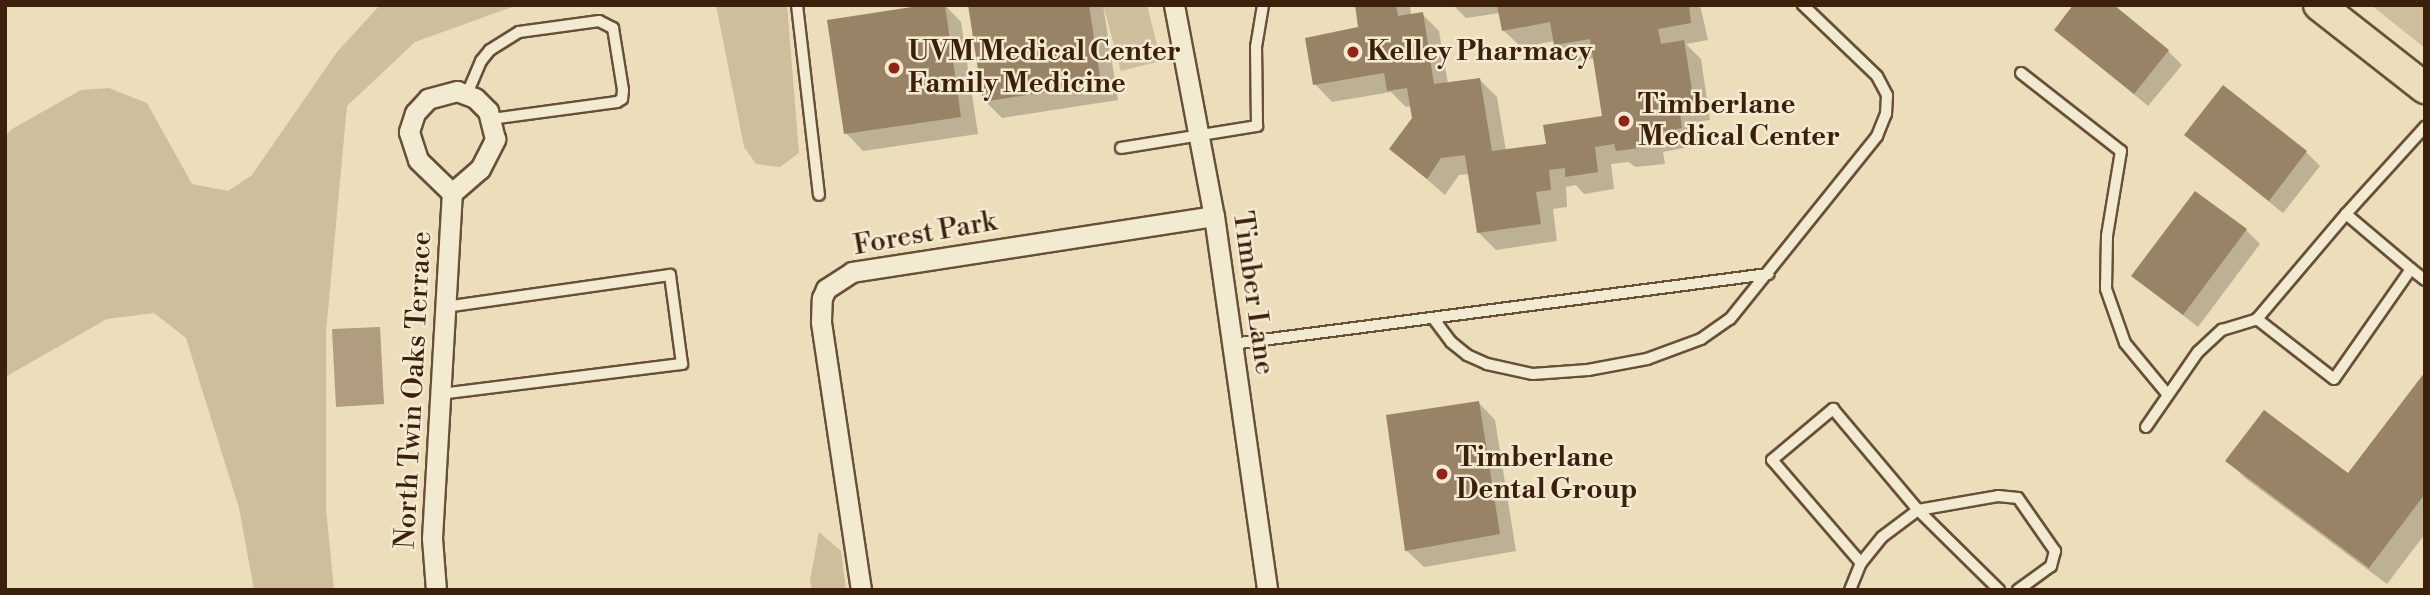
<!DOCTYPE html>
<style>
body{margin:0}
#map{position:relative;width:2430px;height:595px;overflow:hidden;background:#ecdeba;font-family:"Libre Bodoni",serif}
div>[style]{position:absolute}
.green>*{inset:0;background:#cebe9c}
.water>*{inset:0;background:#b09d7f}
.shadow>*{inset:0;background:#0003}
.building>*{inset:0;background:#988366}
.roads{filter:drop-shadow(2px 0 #685038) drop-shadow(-2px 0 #685038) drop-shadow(0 2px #685038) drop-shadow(0 -2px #685038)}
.service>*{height:10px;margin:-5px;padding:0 5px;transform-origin:5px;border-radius:5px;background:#f3ead2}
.minor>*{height:19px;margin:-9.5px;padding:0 9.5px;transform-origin:9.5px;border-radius:9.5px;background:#f3ead2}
.primary>*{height:30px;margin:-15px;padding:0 15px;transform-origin:15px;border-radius:15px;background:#ecdeba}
.dots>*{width:19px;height:19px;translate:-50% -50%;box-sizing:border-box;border:4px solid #f3ead2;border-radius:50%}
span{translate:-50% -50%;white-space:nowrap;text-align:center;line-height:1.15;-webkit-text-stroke:5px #f3ead2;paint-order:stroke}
.poi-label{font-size:28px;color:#3c200c;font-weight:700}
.left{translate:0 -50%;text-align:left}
.street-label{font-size:28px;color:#3c200c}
.frame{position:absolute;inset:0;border:7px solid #3c200c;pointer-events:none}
</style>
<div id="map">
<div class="green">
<div style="clip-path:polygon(380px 5px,518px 5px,415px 42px,347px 106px,326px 332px,326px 508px,334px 590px,254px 590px,239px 508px,186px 338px,154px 313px,107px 319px,5px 377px,5px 136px,12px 129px,81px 90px,109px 88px,147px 103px,192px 184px,228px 191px,252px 175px,337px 52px)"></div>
<div style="clip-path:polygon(716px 5px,787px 5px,799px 153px,780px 167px,756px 164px,744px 147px)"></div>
<div style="clip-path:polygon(1103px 5px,1147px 5px,1161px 61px,1121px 71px)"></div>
<div style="clip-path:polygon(2371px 5px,2425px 5px,2425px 48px)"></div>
<div style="clip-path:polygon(819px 532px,841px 551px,846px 590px,812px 590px,810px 580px)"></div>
</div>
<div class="water">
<div style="clip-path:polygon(380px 327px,384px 404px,336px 407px,332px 329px)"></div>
</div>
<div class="shadow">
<div style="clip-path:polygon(945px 5px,961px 22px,978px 134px,863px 151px,846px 133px)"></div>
<div style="clip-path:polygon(970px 5px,1103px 5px,1118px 100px,1002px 118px,985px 101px)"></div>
<div style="clip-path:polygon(1356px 5px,1410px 5px,1411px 16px,1422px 14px,1439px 31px,1448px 84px,1480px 80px,1497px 97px,1506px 151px,1548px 145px,1604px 117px,1595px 58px,1573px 62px,1555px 41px,1521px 47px,1503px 30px,1500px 13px,1466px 18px,1453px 5px,1700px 5px,1708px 40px,1686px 44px,1701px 59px,1710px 120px,1695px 122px,1698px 145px,1663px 152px,1665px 164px,1635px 167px,1629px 162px,1611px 164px,1614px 189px,1584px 194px,1576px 185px,1566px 187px,1567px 207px,1553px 209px,1557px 241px,1496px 250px,1478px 232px,1470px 174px,1459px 175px,1445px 195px,1392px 149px,1414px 118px,1412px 106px,1406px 107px,1391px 92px,1332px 102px,1315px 84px,1360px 28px)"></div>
<div style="clip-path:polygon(2056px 30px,2168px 51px,2182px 65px,2148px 106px)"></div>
<div style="clip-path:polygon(2186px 135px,2306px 152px,2320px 166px,2283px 213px)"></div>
<div style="clip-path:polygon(2246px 230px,2260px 244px,2198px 327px,2133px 276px)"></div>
<div style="clip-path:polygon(2425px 375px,2425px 534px,2387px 584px,2245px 478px,2228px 461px,2349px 476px)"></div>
<div style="clip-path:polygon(1478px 402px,1495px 420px,1516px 551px,1424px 567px,1406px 550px)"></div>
</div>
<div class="building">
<div style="clip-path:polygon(925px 5px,945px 5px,961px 117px,844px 134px,827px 20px)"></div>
<div style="clip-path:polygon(968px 5px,1089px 5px,1101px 83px,983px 102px)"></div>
<div style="clip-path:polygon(1355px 5px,1396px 5px,1398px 16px,1423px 12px,1434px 84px,1480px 78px,1492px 151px,1546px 144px,1543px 125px,1602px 116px,1590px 39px,1554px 45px,1550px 22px,1502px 31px,1497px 5px,1689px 5px,1691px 23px,1658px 29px,1661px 44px,1684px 40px,1694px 103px,1679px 105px,1682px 128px,1646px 135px,1648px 147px,1616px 151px,1614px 144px,1595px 147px,1598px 172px,1565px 177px,1565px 168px,1549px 170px,1551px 190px,1536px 192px,1541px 224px,1477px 233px,1465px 155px,1441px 158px,1427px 179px,1389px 149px,1412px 118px,1407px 88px,1387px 91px,1384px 73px,1313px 85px,1305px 38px,1358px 27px)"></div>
<div style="clip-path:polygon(2073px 5px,2114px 5px,2169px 50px,2134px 94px,2054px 30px)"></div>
<div style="clip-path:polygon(2223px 85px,2307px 151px,2269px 201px,2184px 135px)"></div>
<div style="clip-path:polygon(2195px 191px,2247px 229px,2183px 315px,2131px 276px)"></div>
<div style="clip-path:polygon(2425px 372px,2425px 494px,2369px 568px,2225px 461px,2264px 410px,2348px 473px)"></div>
<div style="clip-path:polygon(1479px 401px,1500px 534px,1405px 551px,1386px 415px)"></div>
</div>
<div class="roads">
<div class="service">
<div style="left:797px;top:5px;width:191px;rotate:83.4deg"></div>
<div style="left:2021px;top:73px;width:127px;rotate:38deg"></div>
<div style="left:2121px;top:151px;width:86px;rotate:99.4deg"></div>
<div style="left:2107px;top:236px;width:53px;rotate:91.1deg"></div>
<div style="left:2106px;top:289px;width:57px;rotate:70.6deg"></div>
<div style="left:2125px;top:343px;width:67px;rotate:50.4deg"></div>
<div style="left:467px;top:94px;width:36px;rotate:-67deg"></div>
<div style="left:481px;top:61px;width:14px;rotate:-51deg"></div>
<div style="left:490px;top:50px;width:34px;rotate:-32deg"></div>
<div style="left:519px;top:32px;width:81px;rotate:-7.8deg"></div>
<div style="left:599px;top:21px;width:16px;rotate:27deg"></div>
<div style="left:613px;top:28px;width:63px;rotate:80.8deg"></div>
<div style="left:623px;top:90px;width:9px;rotate:96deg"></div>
<div style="left:622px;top:99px;width:6px;rotate:149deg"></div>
<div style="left:617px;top:102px;width:126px;rotate:172.3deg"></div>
<div style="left:1121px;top:148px;width:138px;rotate:-9.2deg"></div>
<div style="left:1257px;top:126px;width:79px;rotate:-90.7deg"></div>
<div style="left:1256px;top:47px;width:43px;rotate:-80.5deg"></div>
<div style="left:2346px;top:214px;width:85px;rotate:40.2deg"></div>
<div style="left:2411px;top:269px;width:134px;rotate:125deg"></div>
<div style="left:2334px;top:379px;width:98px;rotate:-142.1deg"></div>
<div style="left:2257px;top:319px;width:138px;rotate:-49.7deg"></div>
<div style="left:2346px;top:214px;width:118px;rotate:-47.8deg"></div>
<div style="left:2411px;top:269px;width:18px;rotate:38deg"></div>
<div style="left:1433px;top:318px;width:30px;rotate:53deg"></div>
<div style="left:1451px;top:342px;width:21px;rotate:39deg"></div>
<div style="left:1467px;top:355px;width:22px;rotate:24deg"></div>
<div style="left:1487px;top:364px;width:47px;rotate:12.3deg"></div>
<div style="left:1533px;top:374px;width:55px;rotate:-4.2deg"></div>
<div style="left:1588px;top:370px;width:60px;rotate:-10.6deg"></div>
<div style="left:1647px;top:359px;width:58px;rotate:-20.3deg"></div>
<div style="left:1701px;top:339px;width:35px;rotate:-35deg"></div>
<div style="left:1730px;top:319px;width:235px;rotate:-51.2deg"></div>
<div style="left:1877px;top:136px;width:24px;rotate:-68deg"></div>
<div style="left:1886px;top:114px;width:19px;rotate:-87deg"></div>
<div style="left:1887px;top:95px;width:21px;rotate:-118deg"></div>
<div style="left:1877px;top:76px;width:103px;rotate:-136.2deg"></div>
<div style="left:1232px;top:344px;width:541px;rotate:-7.44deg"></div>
<div style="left:440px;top:394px;width:244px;rotate:-7.1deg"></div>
<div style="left:682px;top:364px;width:90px;rotate:-97.7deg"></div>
<div style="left:670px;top:275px;width:226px;rotate:171.9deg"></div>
<div style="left:2146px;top:427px;width:91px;rotate:-55.3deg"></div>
<div style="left:2198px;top:352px;width:33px;rotate:-43deg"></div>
<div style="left:2222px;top:330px;width:37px;rotate:-17deg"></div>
<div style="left:1861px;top:563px;width:136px;rotate:-130.8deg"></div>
<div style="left:1772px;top:460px;width:80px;rotate:-39.9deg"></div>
<div style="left:1833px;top:409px;width:132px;rotate:49.9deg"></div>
<div style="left:1918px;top:510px;width:114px;rotate:44.6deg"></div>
<div style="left:1850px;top:590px;width:29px;rotate:-68deg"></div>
<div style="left:1861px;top:563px;width:33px;rotate:-51deg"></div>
<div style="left:1882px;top:537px;width:45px;rotate:-36.9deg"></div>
<div style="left:1918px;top:510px;width:81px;rotate:-9.9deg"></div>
<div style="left:1998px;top:496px;width:20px;rotate:6deg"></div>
<div style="left:2018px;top:498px;width:65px;rotate:55.1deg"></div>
<div style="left:2055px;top:551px;width:16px;rotate:105deg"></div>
<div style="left:2051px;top:566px;width:41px;rotate:144deg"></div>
</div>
<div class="minor">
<div style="left:1174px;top:5px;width:215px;rotate:79.3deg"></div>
<div style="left:1214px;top:216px;width:378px;rotate:81.9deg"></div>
<div style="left:436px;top:590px;width:52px;rotate:-94.4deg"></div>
<div style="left:432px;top:538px;width:346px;rotate:-86.7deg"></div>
<div style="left:452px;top:193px;width:37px;rotate:-41deg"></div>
<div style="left:480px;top:169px;width:34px;rotate:-63deg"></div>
<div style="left:495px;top:139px;width:29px;rotate:-104deg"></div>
<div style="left:488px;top:111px;width:18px;rotate:-135deg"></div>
<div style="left:475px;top:98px;width:19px;rotate:-159deg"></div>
<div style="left:457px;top:91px;width:30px;rotate:165deg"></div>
<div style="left:428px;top:99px;width:19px;rotate:133deg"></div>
<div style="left:415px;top:113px;width:20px;rotate:108deg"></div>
<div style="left:409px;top:132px;width:29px;rotate:72deg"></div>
<div style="left:418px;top:160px;width:47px;rotate:44.1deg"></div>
<div style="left:861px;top:590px;width:272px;rotate:-98.5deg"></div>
<div style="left:821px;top:321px;width:23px;rotate:-88deg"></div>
<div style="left:822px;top:298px;width:10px;rotate:-66deg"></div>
<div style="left:826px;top:289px;width:31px;rotate:-33deg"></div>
<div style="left:852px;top:272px;width:366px;rotate:-8.8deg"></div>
</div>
<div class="primary">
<div style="left:2319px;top:5px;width:135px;rotate:38.1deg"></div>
</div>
</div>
<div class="dots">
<div style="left:1353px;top:52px;background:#8f2418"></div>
<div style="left:894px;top:68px;background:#8f2418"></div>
<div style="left:1624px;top:121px;background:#8f2418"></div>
<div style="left:1442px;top:474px;background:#8f2418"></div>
</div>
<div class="poi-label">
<span class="left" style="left:908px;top:68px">UVM Medical Center<br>Family Medicine</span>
<span class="left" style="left:1367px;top:52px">Kelley Pharmacy</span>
<span class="left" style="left:1638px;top:121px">Timberlane<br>Medical Center</span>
<span class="left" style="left:1456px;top:474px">Timberlane<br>Dental Group</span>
</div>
<div class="street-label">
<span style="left:925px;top:234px;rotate:-10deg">Forest Park</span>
<span style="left:1253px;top:293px;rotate:82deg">Timber Lane</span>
<span style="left:414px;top:390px;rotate:-87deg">North Twin Oaks Terrace</span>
</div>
<div class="frame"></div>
</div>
